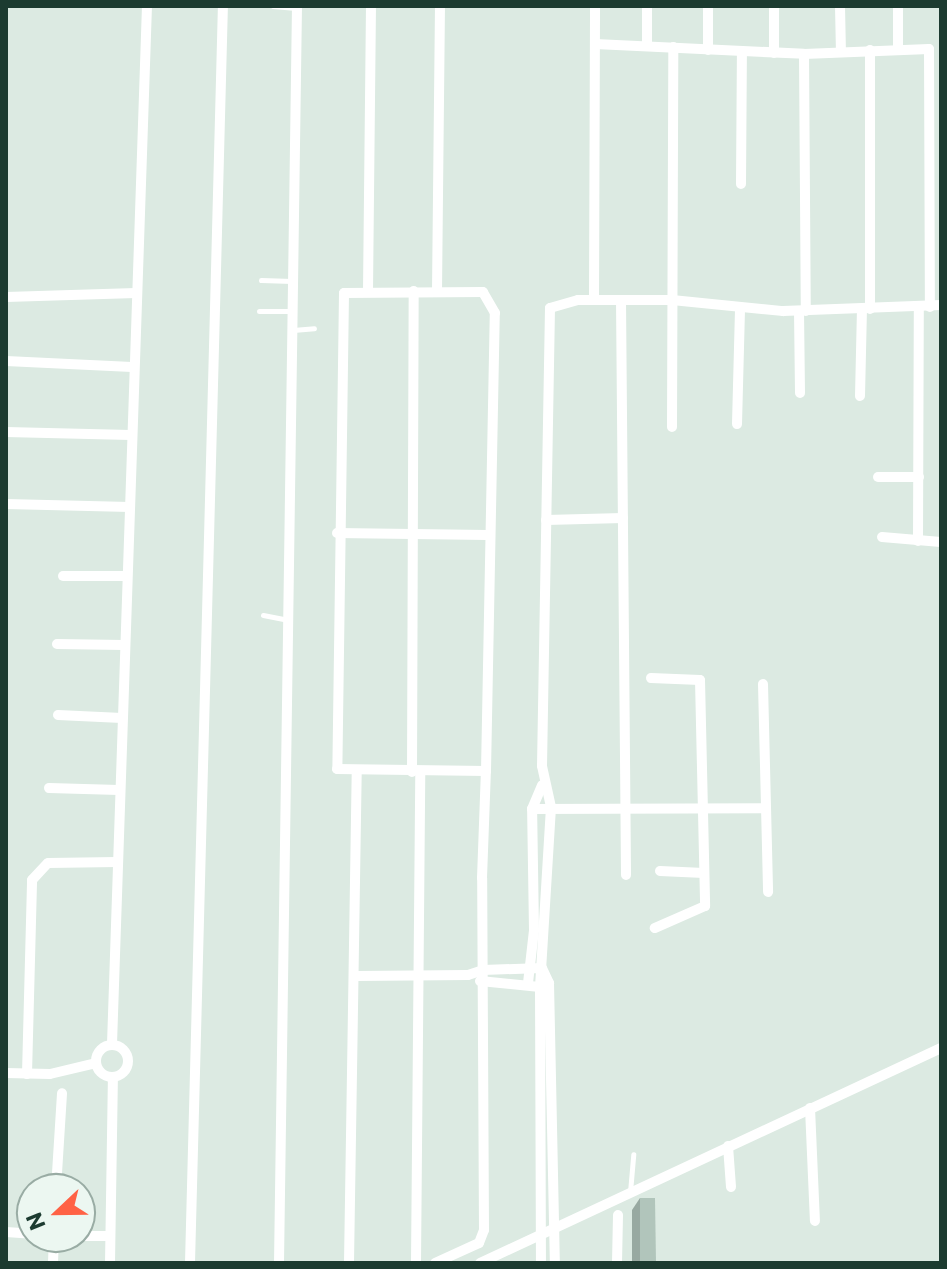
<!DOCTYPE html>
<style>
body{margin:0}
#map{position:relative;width:947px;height:1269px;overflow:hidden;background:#dceae2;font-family:Commissioner,sans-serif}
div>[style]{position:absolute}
.lane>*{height:5px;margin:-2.5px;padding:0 2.5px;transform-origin:2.5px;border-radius:2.5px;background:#fff}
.street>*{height:10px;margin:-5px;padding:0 5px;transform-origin:5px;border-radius:5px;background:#fff}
.street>.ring{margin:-5px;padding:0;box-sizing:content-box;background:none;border:10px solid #fff;border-radius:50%}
.wall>*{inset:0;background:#98a9a1}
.building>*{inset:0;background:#b1c5bb}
span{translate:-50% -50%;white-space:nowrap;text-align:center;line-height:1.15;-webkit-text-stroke:7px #ecf7f1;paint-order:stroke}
.frame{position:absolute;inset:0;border:8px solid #1c3b30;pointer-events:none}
.north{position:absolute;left:16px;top:1173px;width:80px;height:80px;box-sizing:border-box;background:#ecf7f1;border:2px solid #99aca4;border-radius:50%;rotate:248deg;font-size:22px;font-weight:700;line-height:32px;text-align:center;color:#1c3b30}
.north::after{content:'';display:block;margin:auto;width:28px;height:36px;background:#ff6245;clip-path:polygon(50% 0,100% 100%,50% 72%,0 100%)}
</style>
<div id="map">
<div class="lane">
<div style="left:273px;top:6px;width:23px;rotate:5deg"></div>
<div style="left:261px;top:280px;width:31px;rotate:2deg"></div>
<div style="left:259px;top:311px;width:34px"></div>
<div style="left:293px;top:330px;width:21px;rotate:-5deg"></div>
<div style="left:263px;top:615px;width:26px;rotate:11deg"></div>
<div style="left:630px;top:1192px;width:38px;rotate:-85deg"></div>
</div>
<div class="street">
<div style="left:774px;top:6px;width:47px;rotate:90deg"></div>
<div style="left:840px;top:6px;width:46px;rotate:88.8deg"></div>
<div style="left:595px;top:44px;width:209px;rotate:2.7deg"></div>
<div style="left:804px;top:54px;width:125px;rotate:-2.3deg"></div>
<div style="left:929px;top:49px;width:258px;rotate:89.8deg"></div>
<div style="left:647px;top:44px;width:38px;rotate:-90deg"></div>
<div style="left:898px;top:48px;width:42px;rotate:-90deg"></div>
<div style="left:708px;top:50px;width:44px;rotate:-90deg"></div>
<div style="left:804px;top:54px;width:257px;rotate:89.6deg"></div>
<div style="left:741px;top:184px;width:133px;rotate:-89.6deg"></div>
<div style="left:368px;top:291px;width:285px;rotate:-89.4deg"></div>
<div style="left:437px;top:291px;width:285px;rotate:-89.4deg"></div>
<div style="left:6px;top:297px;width:130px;rotate:-1.8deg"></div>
<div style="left:594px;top:300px;width:294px;rotate:-89.8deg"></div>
<div style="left:621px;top:300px;width:575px;rotate:89.5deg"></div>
<div style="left:870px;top:309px;width:259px;rotate:-90deg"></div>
<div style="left:799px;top:311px;width:82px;rotate:89.3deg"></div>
<div style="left:6px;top:361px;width:126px;rotate:2.7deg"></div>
<div style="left:860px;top:396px;width:86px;rotate:-88.7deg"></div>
<div style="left:737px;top:424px;width:115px;rotate:-88.5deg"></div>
<div style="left:672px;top:427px;width:380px;rotate:-89.8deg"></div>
<div style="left:6px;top:432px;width:125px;rotate:1.4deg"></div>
<div style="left:878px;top:477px;width:41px"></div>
<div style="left:6px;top:504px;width:124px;rotate:1.4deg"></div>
<div style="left:546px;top:520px;width:77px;rotate:-1.5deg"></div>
<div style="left:337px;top:533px;width:151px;rotate:0.8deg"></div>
<div style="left:882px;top:537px;width:59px;rotate:4.8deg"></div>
<div style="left:918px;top:541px;width:233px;rotate:-89.8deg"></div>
<div style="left:63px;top:576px;width:63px"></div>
<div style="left:57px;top:644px;width:67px;rotate:0.9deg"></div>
<div style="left:651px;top:678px;width:49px;rotate:2.3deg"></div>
<div style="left:700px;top:680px;width:226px;rotate:88.7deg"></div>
<div style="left:705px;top:906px;width:55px;rotate:156.3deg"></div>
<div style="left:763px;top:684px;width:208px;rotate:88.6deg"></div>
<div style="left:58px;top:715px;width:64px;rotate:2.7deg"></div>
<div style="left:412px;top:772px;width:481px;rotate:-89.8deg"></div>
<div style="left:49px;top:788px;width:70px;rotate:1.6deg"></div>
<div style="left:532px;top:809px;width:233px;rotate:-0.2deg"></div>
<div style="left:660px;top:871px;width:44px;rotate:2.6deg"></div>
<div style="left:357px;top:976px;width:111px;rotate:-0.5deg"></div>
<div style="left:468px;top:975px;width:16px;rotate:-18deg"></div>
<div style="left:483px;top:970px;width:59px;rotate:-1.9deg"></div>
<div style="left:542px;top:968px;width:17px;rotate:65deg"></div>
<div style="left:549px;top:983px;width:280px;rotate:88.8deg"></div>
<div style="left:480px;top:981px;width:60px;rotate:5.7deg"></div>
<div style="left:540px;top:987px;width:276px;rotate:89.8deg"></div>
<div style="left:528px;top:983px;width:53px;rotate:-83.5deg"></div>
<div style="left:534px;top:930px;width:121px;rotate:-90.9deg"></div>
<div style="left:532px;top:809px;width:26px;rotate:-67deg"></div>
<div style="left:540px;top:987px;width:180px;rotate:-86.5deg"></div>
<div style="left:551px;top:807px;width:42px;rotate:-102.4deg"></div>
<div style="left:542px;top:766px;width:458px;rotate:-89deg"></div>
<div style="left:550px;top:308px;width:29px;rotate:-16deg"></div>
<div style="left:578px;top:300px;width:94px"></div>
<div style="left:672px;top:300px;width:112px;rotate:5.7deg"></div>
<div style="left:783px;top:311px;width:158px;rotate:-2.2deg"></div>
<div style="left:112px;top:1044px;width:1039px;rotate:-88.07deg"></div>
<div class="ring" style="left:96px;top:1045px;width:22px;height:22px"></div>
<div style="left:6px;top:1073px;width:44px;rotate:1.3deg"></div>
<div style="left:50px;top:1074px;width:47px;rotate:-13.4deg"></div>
<div style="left:27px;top:1074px;width:194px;rotate:-88.5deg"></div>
<div style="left:32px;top:880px;width:23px;rotate:-47deg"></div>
<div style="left:48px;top:863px;width:69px;rotate:-0.8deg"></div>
<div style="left:810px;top:1108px;width:113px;rotate:87.5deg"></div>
<div style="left:728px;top:1146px;width:41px;rotate:85.8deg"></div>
<div style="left:56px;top:1189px;width:96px;rotate:-86.4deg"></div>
<div style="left:6px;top:1232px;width:26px;rotate:4deg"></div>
<div style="left:80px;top:1236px;width:30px"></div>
<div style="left:56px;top:1237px;width:17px"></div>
<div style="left:53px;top:1263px;width:26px;rotate:-88deg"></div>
<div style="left:110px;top:1263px;width:185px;rotate:-89.1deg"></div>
<div style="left:190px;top:1263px;width:1257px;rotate:-88.5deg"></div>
<div style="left:279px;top:1263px;width:1257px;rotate:-89.18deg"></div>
<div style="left:349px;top:1263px;width:492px;rotate:-89.1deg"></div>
<div style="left:416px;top:1263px;width:491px;rotate:-89.5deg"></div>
<div style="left:435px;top:1263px;width:48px;rotate:-24.4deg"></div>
<div style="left:479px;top:1243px;width:14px;rotate:-69deg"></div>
<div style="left:484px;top:1230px;width:352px;rotate:-90.3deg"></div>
<div style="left:482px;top:878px;width:107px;rotate:-87.9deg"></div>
<div style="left:486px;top:771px;width:458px;rotate:-88.9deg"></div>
<div style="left:495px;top:313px;width:24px;rotate:-120deg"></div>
<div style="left:483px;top:292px;width:139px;rotate:179.6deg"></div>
<div style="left:344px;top:293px;width:476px;rotate:90.8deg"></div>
<div style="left:337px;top:769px;width:149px;rotate:0.8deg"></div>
<div style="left:480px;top:1263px;width:509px;rotate:-25deg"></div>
<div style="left:617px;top:1263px;width:48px;rotate:-88.8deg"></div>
</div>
<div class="wall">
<div style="clip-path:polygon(640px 1198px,656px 1263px,632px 1263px,632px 1210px)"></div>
</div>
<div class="building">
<div style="clip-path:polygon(640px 1198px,655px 1198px,656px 1263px,640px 1263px)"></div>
</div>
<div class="frame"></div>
<div class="north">N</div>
</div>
